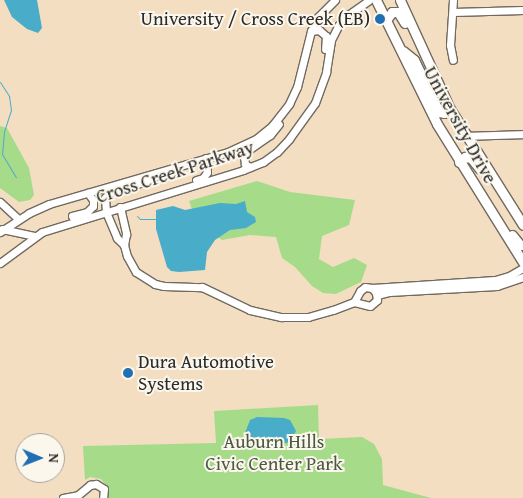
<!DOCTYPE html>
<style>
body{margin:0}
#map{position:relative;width:523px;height:498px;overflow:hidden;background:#f4dec1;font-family:"Gentium Book Plus",serif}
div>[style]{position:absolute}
.green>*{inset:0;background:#a6db8a}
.water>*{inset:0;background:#49acc8}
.stream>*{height:1px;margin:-0.5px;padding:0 0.5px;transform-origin:0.5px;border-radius:0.5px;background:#49acc8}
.roads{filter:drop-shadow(1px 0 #716a60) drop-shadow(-1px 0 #716a60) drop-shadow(0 1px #716a60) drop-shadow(0 -1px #716a60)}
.minor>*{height:7px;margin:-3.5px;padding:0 3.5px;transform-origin:3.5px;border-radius:3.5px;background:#fff}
.major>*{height:9px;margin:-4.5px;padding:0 4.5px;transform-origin:4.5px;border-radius:4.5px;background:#fff}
.dots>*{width:14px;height:14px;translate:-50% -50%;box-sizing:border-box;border:2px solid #fbf7ec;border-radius:50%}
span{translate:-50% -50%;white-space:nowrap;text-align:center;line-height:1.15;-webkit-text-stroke:4px #fbf7ec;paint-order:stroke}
.poi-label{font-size:19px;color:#2b2b2b}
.right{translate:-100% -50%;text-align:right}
.left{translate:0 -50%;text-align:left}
.street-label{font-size:19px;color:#2b2b2b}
.park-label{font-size:19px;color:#4a5743}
.north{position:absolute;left:15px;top:433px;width:50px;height:50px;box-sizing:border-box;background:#fbf7ec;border:1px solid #a8a59f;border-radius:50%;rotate:91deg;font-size:14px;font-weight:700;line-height:20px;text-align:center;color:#2b2b2b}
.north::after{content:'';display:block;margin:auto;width:18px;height:22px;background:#1f6fb2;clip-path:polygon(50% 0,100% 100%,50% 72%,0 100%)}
</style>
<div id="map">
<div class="green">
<div style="clip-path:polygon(0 126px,7px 128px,29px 168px,34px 195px,30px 200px,19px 202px,0 188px)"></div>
<div style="clip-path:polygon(257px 181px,290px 192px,355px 200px,349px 225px,322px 236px,319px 259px,333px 267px,354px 258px,367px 265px,361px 282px,336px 294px,323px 293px,312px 286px,295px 267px,282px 258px,276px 237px,250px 235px,222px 240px,197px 224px,189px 201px)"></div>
<div style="clip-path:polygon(318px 405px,319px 439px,362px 437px,374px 444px,382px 459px,383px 485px,431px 498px,108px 498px,108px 488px,101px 479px,90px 477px,85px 480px,83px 446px,216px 443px,214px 411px)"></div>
</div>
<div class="water">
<div style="clip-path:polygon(4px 0,37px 0,42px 28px,38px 33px,27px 29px,12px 17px)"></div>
<div style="clip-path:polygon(245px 201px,247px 212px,255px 217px,256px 222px,246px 228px,230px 230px,215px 240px,207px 252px,205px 270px,179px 272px,171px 271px,167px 267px,156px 229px,156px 210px,173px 206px,185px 210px,220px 203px,236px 204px)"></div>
<div style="clip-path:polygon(257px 417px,284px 418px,290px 420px,296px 431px,294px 435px,289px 442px,276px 446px,255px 445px,247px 439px,245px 433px,250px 420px)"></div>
</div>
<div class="stream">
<div style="left:0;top:82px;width:17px;rotate:57deg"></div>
<div style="left:9px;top:96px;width:14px;rotate:82deg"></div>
<div style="left:11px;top:110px;width:23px;rotate:108deg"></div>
<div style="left:4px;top:132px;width:22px;rotate:95deg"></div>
<div style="left:2px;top:154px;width:27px;rotate:59deg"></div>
<div style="left:137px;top:216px;width:4px;rotate:45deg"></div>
<div style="left:140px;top:219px;width:15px"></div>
</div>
<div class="roads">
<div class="minor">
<div style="left:453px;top:0;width:45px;rotate:93.8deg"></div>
<div style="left:450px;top:45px;width:15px;rotate:79deg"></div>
<div style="left:453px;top:12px;width:70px;rotate:-1.6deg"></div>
<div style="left:311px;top:31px;width:8px;rotate:-7deg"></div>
<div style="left:319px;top:30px;width:9px;rotate:41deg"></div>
<div style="left:326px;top:36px;width:13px;rotate:94deg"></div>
<div style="left:466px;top:136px;width:57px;rotate:-2deg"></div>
<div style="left:250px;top:167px;width:6px;rotate:-149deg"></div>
<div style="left:245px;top:164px;width:7px;rotate:-98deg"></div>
<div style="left:244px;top:157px;width:7px;rotate:-63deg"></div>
<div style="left:247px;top:151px;width:28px;rotate:-35deg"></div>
<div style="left:270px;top:135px;width:14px;rotate:-51deg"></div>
<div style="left:196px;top:180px;width:7px;rotate:-16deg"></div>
<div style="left:203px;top:178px;width:7px;rotate:-56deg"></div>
<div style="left:207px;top:172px;width:14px;rotate:-94deg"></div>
<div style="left:0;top:202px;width:25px;rotate:43deg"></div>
<div style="left:120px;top:207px;width:28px;rotate:77deg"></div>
<div style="left:126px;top:234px;width:11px;rotate:100deg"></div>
<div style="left:124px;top:245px;width:11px;rotate:75deg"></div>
<div style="left:127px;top:256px;width:18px;rotate:61deg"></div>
<div style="left:136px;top:272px;width:22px;rotate:32deg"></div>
<div style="left:155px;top:284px;width:9px;rotate:13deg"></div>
<div style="left:164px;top:286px;width:38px;rotate:2deg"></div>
<div style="left:202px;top:287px;width:53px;rotate:25.6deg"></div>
<div style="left:250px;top:310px;width:32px;rotate:13deg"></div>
<div style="left:281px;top:317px;width:27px"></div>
<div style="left:308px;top:317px;width:26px;rotate:-16deg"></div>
<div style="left:333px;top:310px;width:22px;rotate:-21deg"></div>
<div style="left:354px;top:302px;width:13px;rotate:-61deg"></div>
<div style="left:360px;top:291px;width:6px;rotate:-39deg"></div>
<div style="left:365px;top:287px;width:7px;rotate:8deg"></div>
<div style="left:372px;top:288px;width:6px;rotate:51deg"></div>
<div style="left:376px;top:293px;width:7px;rotate:82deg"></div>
<div style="left:377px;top:300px;width:9px;rotate:139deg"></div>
<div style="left:370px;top:306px;width:16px;rotate:-166deg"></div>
<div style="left:72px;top:216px;width:16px;rotate:-15deg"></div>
<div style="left:87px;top:212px;width:8px;rotate:-45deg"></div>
<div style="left:93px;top:206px;width:6px;rotate:-90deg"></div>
<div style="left:93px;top:200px;width:9px;rotate:-126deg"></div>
<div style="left:2px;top:229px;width:34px;rotate:12deg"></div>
<div style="left:0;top:232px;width:35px;rotate:-33deg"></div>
<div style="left:29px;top:213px;width:22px;rotate:-24deg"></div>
<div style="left:49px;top:204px;width:186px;rotate:-16.2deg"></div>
<div style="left:228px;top:152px;width:31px;rotate:-25deg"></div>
<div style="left:256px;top:139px;width:21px;rotate:-39deg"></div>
<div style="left:272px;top:126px;width:28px;rotate:-52deg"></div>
<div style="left:289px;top:104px;width:19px;rotate:-65deg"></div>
<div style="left:297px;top:87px;width:58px;rotate:-76deg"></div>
<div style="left:311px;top:31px;width:16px;rotate:-63deg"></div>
<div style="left:318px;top:17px;width:24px;rotate:-45deg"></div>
<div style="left:124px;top:245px;width:10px;rotate:-135deg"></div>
<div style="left:117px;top:238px;width:28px;rotate:-113deg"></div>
<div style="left:106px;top:212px;width:14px;rotate:-94deg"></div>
<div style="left:105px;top:198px;width:8px;rotate:-45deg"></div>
<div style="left:111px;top:192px;width:41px;rotate:-17.1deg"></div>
<div style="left:150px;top:180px;width:10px;rotate:-37deg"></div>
<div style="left:0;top:263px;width:52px;rotate:-36.4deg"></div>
<div style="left:42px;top:232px;width:210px;rotate:-17.1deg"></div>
<div style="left:243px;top:170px;width:22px;rotate:-22deg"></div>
<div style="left:263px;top:162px;width:17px;rotate:-36deg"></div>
<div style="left:277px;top:152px;width:18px;rotate:-47deg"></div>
<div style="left:289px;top:139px;width:44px;rotate:-54.2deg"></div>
<div style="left:315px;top:103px;width:33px;rotate:-70deg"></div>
<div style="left:326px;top:72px;width:32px;rotate:-81deg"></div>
<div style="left:331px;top:40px;width:16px;rotate:-63deg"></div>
<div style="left:338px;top:26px;width:11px;rotate:-52deg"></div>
<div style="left:345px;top:17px;width:29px;rotate:-35deg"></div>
<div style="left:372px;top:288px;width:123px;rotate:-3.7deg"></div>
<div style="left:495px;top:280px;width:15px;rotate:-16deg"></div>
<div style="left:509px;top:276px;width:16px;rotate:-30deg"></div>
<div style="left:377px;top:295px;width:12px;rotate:-14deg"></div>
<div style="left:389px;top:292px;width:108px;rotate:-3.2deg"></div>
<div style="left:497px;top:286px;width:28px;rotate:-19deg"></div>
<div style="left:63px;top:498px;width:15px;rotate:-11deg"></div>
<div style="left:78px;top:495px;width:16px;rotate:-40deg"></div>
<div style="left:90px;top:485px;width:6px;rotate:-9deg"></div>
<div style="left:96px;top:484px;width:9px;rotate:32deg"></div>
<div style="left:104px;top:489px;width:9px;rotate:96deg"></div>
</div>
<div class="major">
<div style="left:376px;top:0;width:138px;rotate:63.8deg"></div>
<div style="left:437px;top:124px;width:163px;rotate:58.1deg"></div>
<div style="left:400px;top:0;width:120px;rotate:65.4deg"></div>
<div style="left:450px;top:109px;width:137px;rotate:57.8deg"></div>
<div style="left:386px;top:20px;width:10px;rotate:-53deg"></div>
<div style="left:392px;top:12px;width:6px"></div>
<div style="left:398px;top:12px;width:13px;rotate:58deg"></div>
<div style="left:403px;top:51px;width:14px;rotate:39deg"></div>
<div style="left:414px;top:60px;width:58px;rotate:64.3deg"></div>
<div style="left:439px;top:112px;width:5px;rotate:11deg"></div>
<div style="left:444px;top:113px;width:7px;rotate:-34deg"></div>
<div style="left:459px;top:162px;width:8px;rotate:-40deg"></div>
<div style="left:465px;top:157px;width:6px;rotate:9deg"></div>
<div style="left:471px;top:158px;width:14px;rotate:51deg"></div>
<div style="left:512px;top:235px;width:13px;rotate:51deg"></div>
<div style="left:520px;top:245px;width:3px"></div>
</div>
</div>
<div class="dots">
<div style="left:380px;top:19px;background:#1f6fb2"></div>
<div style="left:128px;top:373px;background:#1f6fb2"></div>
</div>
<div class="poi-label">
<span class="right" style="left:370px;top:19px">University / Cross Creek (EB)</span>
<span class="left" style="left:138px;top:373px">Dura Automotive<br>Systems</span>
</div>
<div class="street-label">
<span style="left:460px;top:125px;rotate:61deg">University Drive</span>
<span style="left:175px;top:172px;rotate:-18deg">Cross Creek Parkway</span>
</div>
<div class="park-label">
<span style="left:274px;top:453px">Auburn Hills<br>Civic Center Park</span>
</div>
<div class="north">N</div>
</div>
